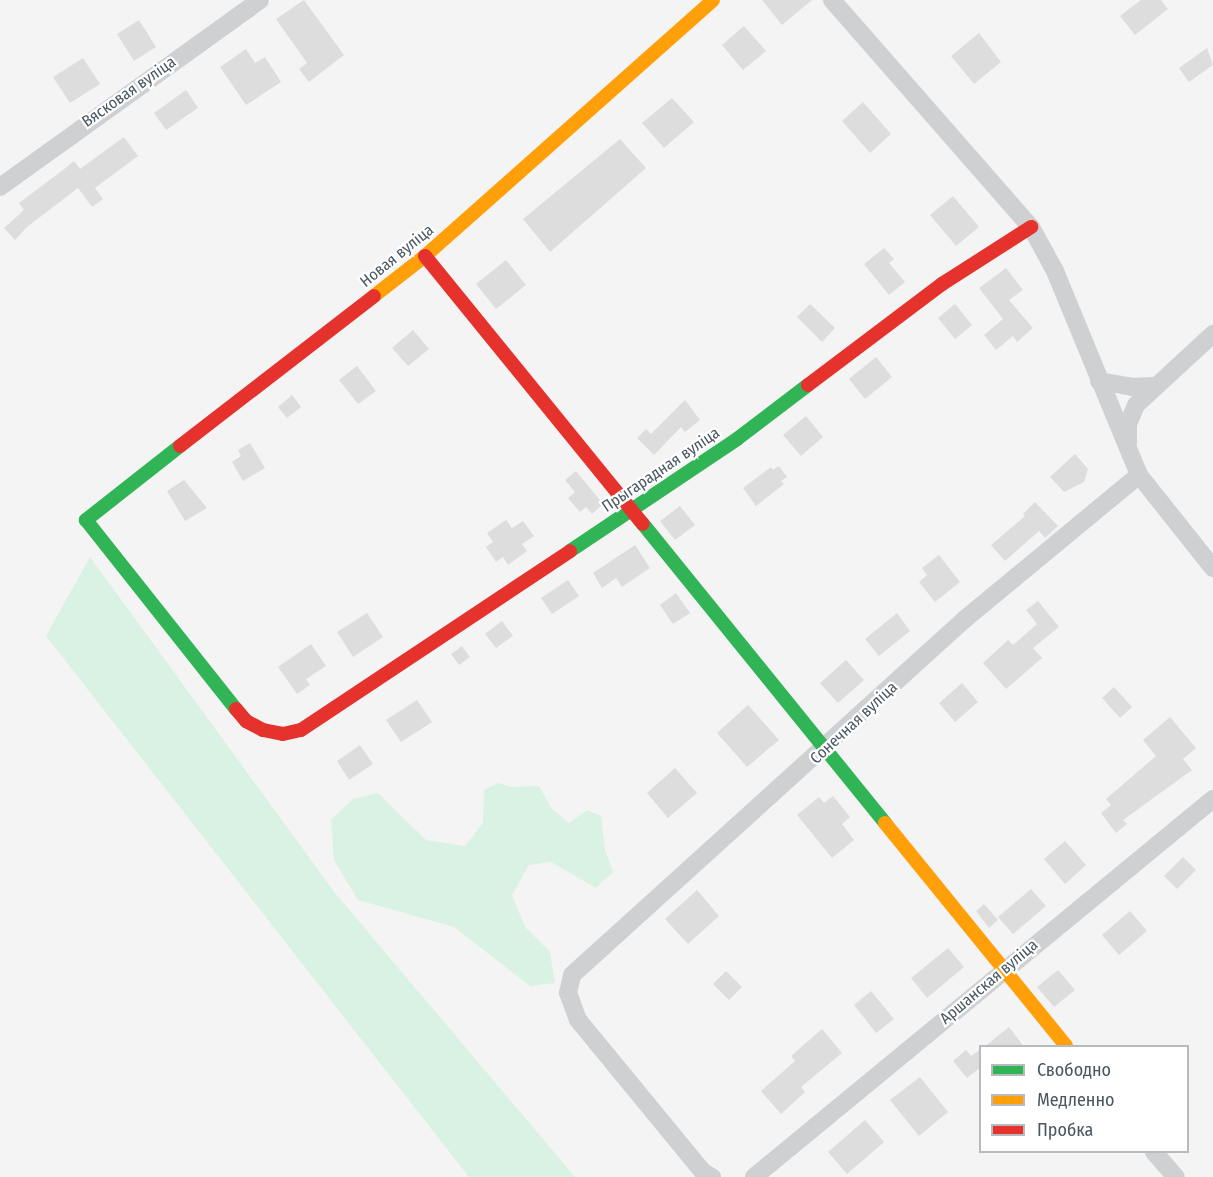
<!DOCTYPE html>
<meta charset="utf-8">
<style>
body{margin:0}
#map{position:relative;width:1213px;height:1177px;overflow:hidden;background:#f4f4f4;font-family:"Fira Sans Condensed",sans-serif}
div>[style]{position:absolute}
.green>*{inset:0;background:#d9f2e3}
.building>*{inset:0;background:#ddddde}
.street>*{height:18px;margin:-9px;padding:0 9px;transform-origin:9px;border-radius:9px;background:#ced0d2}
.fast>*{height:14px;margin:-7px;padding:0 7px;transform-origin:7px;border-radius:7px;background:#30b455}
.slow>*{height:14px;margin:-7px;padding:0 7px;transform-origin:7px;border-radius:7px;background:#ff9f0a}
.jam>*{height:14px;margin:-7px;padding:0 7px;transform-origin:7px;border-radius:7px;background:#e5322d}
span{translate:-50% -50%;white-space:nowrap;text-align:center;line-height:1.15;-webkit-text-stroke:4.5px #fff;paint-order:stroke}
.street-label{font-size:16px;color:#4a5661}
.legend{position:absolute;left:979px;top:1045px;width:210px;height:108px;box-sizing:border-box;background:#fff;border:2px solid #b7bbc0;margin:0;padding:8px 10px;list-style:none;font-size:18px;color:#4a5661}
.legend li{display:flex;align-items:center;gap:12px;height:30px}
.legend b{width:30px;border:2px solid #b7bbc0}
</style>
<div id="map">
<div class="green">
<div style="clip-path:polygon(90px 557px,335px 893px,575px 1177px,469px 1177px,46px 636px)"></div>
<div style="clip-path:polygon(498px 783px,512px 787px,539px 786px,552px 809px,569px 823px,587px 810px,601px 816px,605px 850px,613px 872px,596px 888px,551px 862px,529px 865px,512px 895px,525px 927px,550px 952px,555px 983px,530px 986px,454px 927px,358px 900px,334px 860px,331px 820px,353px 799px,378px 793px,426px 840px,465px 846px,483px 823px,484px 790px)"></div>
</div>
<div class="building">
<div style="clip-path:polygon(304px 0,344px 55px,309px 82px,299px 69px,307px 63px,276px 19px)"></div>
<div style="clip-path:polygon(762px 0,812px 0,782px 25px)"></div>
<div style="clip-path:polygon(1141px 0,1161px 0,1168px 9px,1135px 35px,1120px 16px)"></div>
<div style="clip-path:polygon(139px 20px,156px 47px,134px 61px,117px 34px)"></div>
<div style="clip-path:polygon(744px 26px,766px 51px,743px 70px,722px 45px)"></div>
<div style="clip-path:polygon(979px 33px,1001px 62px,974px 84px,951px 56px)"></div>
<div style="clip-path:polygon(1207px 48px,1213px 65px,1189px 82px,1179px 68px)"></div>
<div style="clip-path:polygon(246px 49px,255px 63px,265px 57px,281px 82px,246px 105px,220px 67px)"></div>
<div style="clip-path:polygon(83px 58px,100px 84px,70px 103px,53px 77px)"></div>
<div style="clip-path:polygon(186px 90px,198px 108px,166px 130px,154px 113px)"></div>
<div style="clip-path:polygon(672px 98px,694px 122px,664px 148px,642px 123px)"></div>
<div style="clip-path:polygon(863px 102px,891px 134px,870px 153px,842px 121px)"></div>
<div style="clip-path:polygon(124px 137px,138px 156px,95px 188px,103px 199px,92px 207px,78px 188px,27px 227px,15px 240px,4px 228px,24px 210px,19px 203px,63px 170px,74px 161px,80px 169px)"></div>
<div style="clip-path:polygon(620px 139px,646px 168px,550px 252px,523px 219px)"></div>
<div style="clip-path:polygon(953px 196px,979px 227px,956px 246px,930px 215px)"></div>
<div style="clip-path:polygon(884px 248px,894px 259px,889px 263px,905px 282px,889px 295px,864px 264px)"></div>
<div style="clip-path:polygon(506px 260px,526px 285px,496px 309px,476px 284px)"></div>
<div style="clip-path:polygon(1006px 268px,1023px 290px,1009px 300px,1033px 328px,1017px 342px,1013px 336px,996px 350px,984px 335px,1003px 319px,979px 288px)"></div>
<div style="clip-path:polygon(810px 304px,835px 328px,822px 342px,797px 317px)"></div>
<div style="clip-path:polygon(955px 304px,972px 325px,955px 339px,938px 318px)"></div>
<div style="clip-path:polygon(413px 330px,429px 349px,408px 366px,392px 348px)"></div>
<div style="clip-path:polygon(876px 357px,892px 377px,865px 399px,849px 379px)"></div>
<div style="clip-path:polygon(357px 366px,376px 391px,358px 404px,339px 380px)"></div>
<div style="clip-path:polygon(292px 395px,301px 407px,287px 418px,278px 407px)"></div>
<div style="clip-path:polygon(685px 400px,700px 420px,685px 432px,681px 427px,654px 455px,637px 438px,646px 429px,651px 434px)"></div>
<div style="clip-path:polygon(806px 416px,823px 437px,801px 456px,783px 435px)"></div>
<div style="clip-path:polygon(250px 443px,265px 468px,243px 481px,232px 462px,241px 456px,238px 450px)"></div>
<div style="clip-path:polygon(1075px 454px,1088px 469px,1084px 482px,1064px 492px,1050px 477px)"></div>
<div style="clip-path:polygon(779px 466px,787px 477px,781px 481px,784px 484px,756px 506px,743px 488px,771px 467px,773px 470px)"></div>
<div style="clip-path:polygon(576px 471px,603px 504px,592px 514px,586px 507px,580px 512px,568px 498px,575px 492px,565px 480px)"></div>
<div style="clip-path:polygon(184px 480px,207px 508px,185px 521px,167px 491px)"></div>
<div style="clip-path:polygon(1035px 502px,1058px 526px,1045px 538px,1039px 531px,1005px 561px,991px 545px,1025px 516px,1023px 514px)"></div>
<div style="clip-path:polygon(680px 506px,695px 525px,675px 540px,660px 521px)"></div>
<div style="clip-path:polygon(506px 520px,512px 528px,523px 521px,534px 536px,522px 544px,527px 551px,508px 565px,503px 557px,496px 562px,486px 547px,493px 542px,487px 533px)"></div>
<div style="clip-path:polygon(635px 545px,650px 568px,622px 587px,616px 578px,602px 588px,593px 573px)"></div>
<div style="clip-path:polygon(939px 555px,960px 582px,935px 602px,919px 582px,927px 575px,922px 568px)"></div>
<div style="clip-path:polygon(568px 580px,579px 596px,552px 614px,541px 598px)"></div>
<div style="clip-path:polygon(676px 593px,690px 613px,673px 624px,660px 605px)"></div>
<div style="clip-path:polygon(1038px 601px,1059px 627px,1033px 648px,1042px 658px,1006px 689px,983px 663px,1008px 640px,1013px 645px,1037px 624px,1026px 610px)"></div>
<div style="clip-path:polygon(367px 613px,383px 637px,353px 657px,337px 632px)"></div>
<div style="clip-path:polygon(897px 613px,910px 631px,879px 656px,865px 639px)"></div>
<div style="clip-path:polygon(502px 621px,513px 636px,496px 648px,485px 634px)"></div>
<div style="clip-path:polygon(311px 644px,326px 666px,306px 679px,310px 685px,297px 694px,278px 667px)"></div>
<div style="clip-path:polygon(462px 646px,470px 657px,459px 665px,451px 654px)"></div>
<div style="clip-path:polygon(846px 660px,864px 680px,838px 703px,820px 683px)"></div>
<div style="clip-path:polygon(962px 683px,978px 702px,955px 722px,939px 703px)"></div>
<div style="clip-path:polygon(1114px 687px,1132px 707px,1120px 718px,1102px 698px)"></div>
<div style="clip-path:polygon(417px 700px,432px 722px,401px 742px,386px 720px)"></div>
<div style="clip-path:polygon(748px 705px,779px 740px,747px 767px,717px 733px)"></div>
<div style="clip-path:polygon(1170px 717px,1196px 748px,1183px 759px,1192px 770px,1123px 820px,1127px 824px,1116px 833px,1101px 813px,1111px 805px,1106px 799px,1156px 756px,1143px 740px)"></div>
<div style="clip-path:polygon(360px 745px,373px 764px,349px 780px,337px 761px)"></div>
<div style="clip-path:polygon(675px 768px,697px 793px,668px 818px,647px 793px)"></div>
<div style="clip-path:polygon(833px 796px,850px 817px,842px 824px,854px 840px,832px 858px,797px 815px,819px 797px,824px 803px)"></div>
<div style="clip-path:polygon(1065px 841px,1086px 865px,1065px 884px,1044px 859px)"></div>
<div style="clip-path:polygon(1183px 857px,1196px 870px,1177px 889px,1164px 876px)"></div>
<div style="clip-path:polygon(1031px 889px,1046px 906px,1013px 934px,998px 917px)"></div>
<div style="clip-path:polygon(697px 890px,719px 916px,688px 944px,665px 919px)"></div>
<div style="clip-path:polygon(984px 904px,998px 920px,989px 928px,976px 911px)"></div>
<div style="clip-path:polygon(1130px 911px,1147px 931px,1119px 955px,1102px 935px)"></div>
<div style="clip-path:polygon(948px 948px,964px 967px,927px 998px,911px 978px)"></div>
<div style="clip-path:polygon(1058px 970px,1075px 990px,1054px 1007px,1037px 987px)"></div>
<div style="clip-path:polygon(726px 971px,742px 987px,729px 1000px,713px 984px)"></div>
<div style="clip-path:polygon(871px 991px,894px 1019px,876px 1033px,854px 1005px)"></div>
<div style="clip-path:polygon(1009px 1027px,1024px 1047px,984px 1047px)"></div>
<div style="clip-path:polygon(822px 1029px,842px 1053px,801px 1087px,805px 1092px,781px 1114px,761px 1091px,795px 1061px,791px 1056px)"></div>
<div style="clip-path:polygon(981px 1049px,981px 1067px,967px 1078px,953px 1061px,966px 1050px,971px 1056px)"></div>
<div style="clip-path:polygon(920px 1077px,948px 1112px,919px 1136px,890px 1100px)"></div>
<div style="clip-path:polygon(865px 1120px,884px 1142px,847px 1174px,828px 1152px)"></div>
</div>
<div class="street">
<div style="left:832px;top:0;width:302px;rotate:48.8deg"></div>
<div style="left:1031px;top:227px;width:50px;rotate:61.4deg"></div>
<div style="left:1055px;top:271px;width:221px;rotate:67.6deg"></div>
<div style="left:1139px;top:475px;width:119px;rotate:51.5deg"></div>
<div style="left:0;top:187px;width:320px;rotate:-35.7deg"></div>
<div style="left:1099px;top:381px;width:34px;rotate:10deg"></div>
<div style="left:1132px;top:387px;width:21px;rotate:-3deg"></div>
<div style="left:1128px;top:443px;width:19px;rotate:-90deg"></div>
<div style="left:1128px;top:424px;width:21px;rotate:-67deg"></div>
<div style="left:1136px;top:405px;width:105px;rotate:-42.7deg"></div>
<div style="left:1154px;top:1152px;width:33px;rotate:49deg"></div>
<div style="left:712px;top:1177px;width:10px;rotate:-151deg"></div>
<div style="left:703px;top:1172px;width:197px;rotate:-129.4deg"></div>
<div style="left:578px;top:1020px;width:29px;rotate:-110deg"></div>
<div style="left:568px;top:993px;width:18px;rotate:-77deg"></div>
<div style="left:572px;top:975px;width:530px;rotate:-42.17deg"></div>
<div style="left:965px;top:619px;width:226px;rotate:-39.6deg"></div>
<div style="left:754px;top:1177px;width:595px;rotate:-39.47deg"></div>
</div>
<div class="fast">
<div style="left:180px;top:446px;width:120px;rotate:141.8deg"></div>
<div style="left:86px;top:520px;width:241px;rotate:51.6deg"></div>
<div style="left:643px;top:524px;width:385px;rotate:51deg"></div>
<div style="left:570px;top:551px;width:201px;rotate:-33.8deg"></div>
<div style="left:737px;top:439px;width:89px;rotate:-37.3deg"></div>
</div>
<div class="slow">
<div style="left:374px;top:296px;width:65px;rotate:-38.1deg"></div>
<div style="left:425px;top:256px;width:385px;rotate:-41.6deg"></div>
<div style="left:885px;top:823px;width:287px;rotate:50.9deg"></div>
</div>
<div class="jam">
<div style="left:425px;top:256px;width:345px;rotate:50.9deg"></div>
<div style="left:808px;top:385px;width:168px;rotate:-37deg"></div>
<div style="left:942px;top:284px;width:106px;rotate:-32.6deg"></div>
<div style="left:180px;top:446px;width:245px;rotate:-37.7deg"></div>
<div style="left:236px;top:709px;width:16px;rotate:50deg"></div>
<div style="left:246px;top:721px;width:19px;rotate:28deg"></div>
<div style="left:263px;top:730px;width:20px;rotate:11deg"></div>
<div style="left:283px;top:734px;width:18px;rotate:-13deg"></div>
<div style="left:301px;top:730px;width:323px;rotate:-33.6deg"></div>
</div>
<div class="street-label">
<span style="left:129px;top:92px;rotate:-35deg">Вясковая вуліца</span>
<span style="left:397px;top:256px;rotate:-39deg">Новая вуліца</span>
<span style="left:661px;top:470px;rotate:-34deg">Прыгарадная вуліца</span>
<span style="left:854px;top:723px;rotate:-43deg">Сонечная вуліца</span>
<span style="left:989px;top:982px;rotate:-40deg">Аршанская вуліца</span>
</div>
<ul class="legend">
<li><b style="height:8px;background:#30b455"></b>Свободно</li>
<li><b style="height:8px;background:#ff9f0a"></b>Медленно</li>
<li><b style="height:8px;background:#e5322d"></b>Пробка</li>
</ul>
</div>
